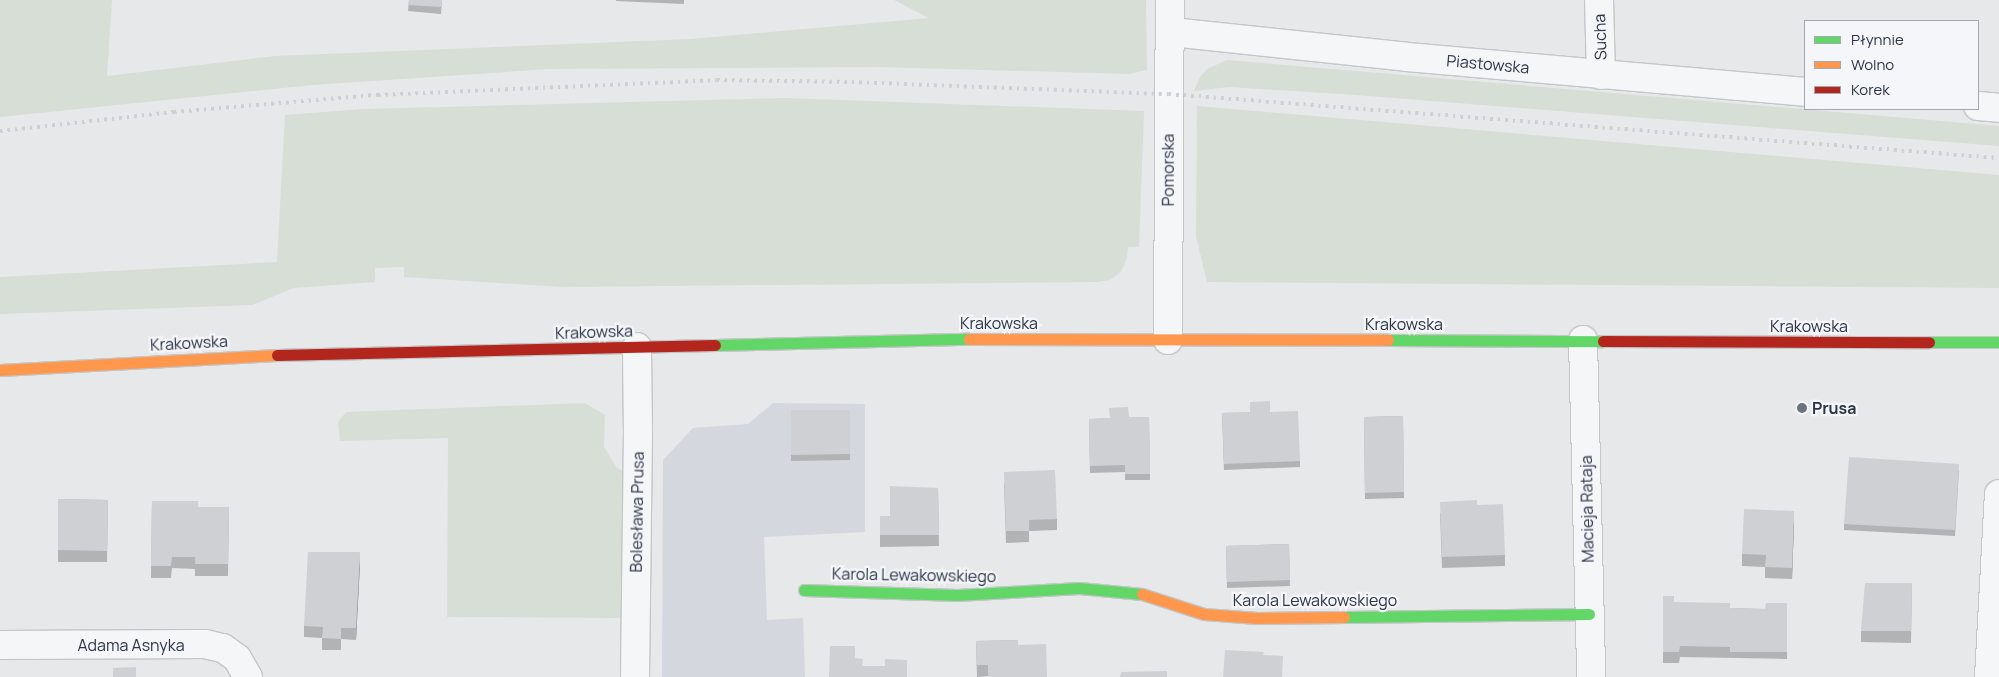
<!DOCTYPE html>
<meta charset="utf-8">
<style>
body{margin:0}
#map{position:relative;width:1999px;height:677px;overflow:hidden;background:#e6e8ea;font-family:Manrope,sans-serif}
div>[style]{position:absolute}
.built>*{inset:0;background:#d4d7dd}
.green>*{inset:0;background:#d6ded6}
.roads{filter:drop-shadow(1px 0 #c4c6c8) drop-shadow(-1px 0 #c4c6c8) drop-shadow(0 1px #c4c6c8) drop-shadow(0 -1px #c4c6c8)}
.street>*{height:28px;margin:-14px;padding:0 14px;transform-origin:14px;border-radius:14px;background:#f5f6f7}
.fast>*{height:11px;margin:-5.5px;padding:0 5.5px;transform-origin:5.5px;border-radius:5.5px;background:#63d668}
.slow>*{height:11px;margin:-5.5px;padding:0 5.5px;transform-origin:5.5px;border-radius:5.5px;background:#ff974d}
.jam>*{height:11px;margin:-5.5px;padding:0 5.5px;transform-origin:5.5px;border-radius:5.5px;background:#b3261e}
.rail>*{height:4px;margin-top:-2px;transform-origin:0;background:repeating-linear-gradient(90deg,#cecfd2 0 2.5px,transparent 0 7.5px)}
.wall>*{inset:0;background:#b1b3b5}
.shaded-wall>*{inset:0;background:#909294}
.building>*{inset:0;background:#ced0d3}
.dots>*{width:14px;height:14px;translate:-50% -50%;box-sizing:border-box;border:2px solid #f4f6f9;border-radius:50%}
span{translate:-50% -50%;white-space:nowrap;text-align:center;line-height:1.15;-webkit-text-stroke:4.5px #f4f6f9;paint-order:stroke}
.street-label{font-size:16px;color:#2b3445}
.poi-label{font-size:16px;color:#2b3445;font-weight:700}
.left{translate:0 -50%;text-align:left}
.legend{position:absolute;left:1804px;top:20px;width:175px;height:90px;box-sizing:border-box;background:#f4f6f9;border:1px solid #a4a8b1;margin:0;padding:6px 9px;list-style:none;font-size:15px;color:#2b3445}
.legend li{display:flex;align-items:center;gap:10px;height:25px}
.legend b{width:25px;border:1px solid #a4a8b1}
</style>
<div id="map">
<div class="built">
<div style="clip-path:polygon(773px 403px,865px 404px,865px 532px,764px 537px,767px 620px,803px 618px,805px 677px,662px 677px,663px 460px,693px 428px,748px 424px)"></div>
</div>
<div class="green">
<div style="clip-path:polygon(0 0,112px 0,107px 76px,275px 56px,691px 39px,929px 18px,894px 0,1146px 0,1147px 70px,1129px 74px,879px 67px,549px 69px,312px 85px,0 117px)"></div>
<div style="clip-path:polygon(1227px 60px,1999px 126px,1999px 146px,1356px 95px,1229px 87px,1194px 91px,1200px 77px,1207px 69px)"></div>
<div style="clip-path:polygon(786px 98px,1144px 111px,1139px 247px,1128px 247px,1127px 258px,1121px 272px,1110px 280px,1097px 282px,563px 287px,404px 277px,404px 267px,375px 268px,375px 282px,294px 288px,252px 305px,0 314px,0 277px,277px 262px,285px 115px,363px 109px)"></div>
<div style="clip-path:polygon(1197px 106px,1999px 175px,1999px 288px,1207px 282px,1196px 236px)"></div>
<div style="clip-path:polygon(585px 403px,605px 415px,604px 447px,617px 468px,625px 472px,624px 618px,447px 617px,448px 438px,340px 441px,338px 422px,346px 412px)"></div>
</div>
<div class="roads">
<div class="street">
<div style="left:1599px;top:0;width:75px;rotate:88.5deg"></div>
<div style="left:1171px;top:32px;width:237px;rotate:6deg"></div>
<div style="left:1407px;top:57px;width:400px;rotate:5deg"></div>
<div style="left:1978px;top:106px;width:21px;rotate:5deg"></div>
<div style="left:1168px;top:340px;width:340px;rotate:-89.7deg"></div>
<div style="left:1583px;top:340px;width:337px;rotate:88.6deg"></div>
<div style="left:0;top:645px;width:205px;rotate:-0.3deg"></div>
<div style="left:205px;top:644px;width:18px;rotate:13deg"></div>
<div style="left:223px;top:648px;width:17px;rotate:36deg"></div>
<div style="left:237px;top:658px;width:22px;rotate:60deg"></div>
<div style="left:635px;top:677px;width:244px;rotate:-89.3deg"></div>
<div style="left:638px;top:433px;width:86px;rotate:-90.7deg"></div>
<div style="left:1989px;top:677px;width:183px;rotate:-86.9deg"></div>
</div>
<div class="fast">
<div style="left:1388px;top:340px;width:215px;rotate:0.3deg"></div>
<div style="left:1929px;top:342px;width:70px"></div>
<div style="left:715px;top:345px;width:254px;rotate:-1.4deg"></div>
<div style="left:804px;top:590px;width:153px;rotate:1.9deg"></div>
<div style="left:957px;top:595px;width:122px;rotate:-3.3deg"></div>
<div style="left:1079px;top:588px;width:63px;rotate:5.4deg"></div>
<div style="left:1344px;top:617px;width:245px;rotate:-0.7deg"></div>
</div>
<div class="slow">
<div style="left:969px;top:339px;width:419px;rotate:0.1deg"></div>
<div style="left:0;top:370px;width:277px;rotate:-3.1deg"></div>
<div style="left:1142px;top:594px;width:65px;rotate:17.9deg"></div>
<div style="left:1204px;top:614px;width:53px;rotate:4.3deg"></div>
<div style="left:1257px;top:618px;width:87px;rotate:-0.7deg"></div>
</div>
<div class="jam">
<div style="left:1603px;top:341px;width:326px;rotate:0.2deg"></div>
<div style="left:277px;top:355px;width:438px;rotate:-1.3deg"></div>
</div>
</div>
<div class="rail">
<div style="left:0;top:131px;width:175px;rotate:-6.2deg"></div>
<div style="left:174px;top:112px;width:205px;rotate:-4.8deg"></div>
<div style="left:378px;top:95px;width:339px;rotate:-2.5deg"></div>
<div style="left:717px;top:80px;width:135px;rotate:0.8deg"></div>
<div style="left:852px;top:82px;width:317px;rotate:2.2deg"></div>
<div style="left:1169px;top:94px;width:832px;rotate:4.41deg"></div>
</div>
<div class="wall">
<div style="clip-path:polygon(409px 0,442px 0,441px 14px,408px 11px)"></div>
<div style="clip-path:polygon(616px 0,684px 0,684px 4px,616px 1px)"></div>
<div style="clip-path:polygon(791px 410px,850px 410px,850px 460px,791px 461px)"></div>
<div style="clip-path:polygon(1270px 412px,1300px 461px,1300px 467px,1224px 470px,1222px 413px)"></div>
<div style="clip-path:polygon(1403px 416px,1404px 498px,1365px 499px,1364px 417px)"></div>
<div style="clip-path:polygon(1149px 417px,1150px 480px,1125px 480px,1125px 472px,1090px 473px,1089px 419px)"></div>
<div style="clip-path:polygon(1959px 470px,1955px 536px,1844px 530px,1844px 524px)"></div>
<div style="clip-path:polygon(1004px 483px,1057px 519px,1057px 530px,1029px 531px,1029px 542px,1006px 543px)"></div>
<div style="clip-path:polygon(938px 488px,939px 546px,880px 547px,880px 516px,890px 516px)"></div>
<div style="clip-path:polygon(58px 499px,108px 500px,107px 562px,58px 562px)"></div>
<div style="clip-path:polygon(152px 501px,198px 507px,229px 507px,228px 576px,195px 576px,195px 569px,172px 568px,171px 578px,151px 578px)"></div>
<div style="clip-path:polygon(1477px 505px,1505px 555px,1505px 566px,1442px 568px,1440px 513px)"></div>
<div style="clip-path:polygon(1794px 523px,1792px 579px,1765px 578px,1765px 567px,1742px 566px,1742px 554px)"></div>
<div style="clip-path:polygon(1289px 544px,1290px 586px,1227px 588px,1226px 546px)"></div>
<div style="clip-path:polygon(360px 564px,356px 640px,341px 639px,341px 650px,322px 650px,322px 638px,304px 637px,304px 626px)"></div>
<div style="clip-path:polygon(1912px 583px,1911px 643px,1861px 642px,1861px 631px)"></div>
<div style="clip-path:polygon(1663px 596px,1674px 602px,1730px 608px,1765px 609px,1787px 603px,1787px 659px,1680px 657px,1679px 663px,1663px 663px)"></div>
<div style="clip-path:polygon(1018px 640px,988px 676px,977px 677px,976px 641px)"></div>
</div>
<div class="shaded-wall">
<div style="clip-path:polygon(1794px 511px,1794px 523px,1792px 579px,1792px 568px)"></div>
<div style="clip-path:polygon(360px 552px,360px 564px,356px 640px,356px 628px)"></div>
</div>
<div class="building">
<div style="clip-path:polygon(409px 0,442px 0,441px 7px,408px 5px)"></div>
<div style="clip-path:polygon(1270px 401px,1270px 412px,1298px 411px,1300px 461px,1224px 464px,1222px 413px,1250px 412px,1250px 402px)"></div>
<div style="clip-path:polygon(1128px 407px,1129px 417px,1149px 417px,1150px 474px,1125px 474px,1125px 465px,1090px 466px,1089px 419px,1110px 418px,1109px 408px)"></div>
<div style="clip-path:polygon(791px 410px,850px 410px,850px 454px,791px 455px)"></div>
<div style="clip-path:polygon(1403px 416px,1404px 492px,1365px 493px,1364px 417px)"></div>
<div style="clip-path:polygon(1849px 457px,1959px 464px,1955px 530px,1844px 524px)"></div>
<div style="clip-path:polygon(1055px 470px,1057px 519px,1029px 520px,1029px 531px,1006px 531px,1004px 472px)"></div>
<div style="clip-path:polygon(890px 486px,938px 488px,939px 535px,880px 535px,880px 516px,890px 516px)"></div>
<div style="clip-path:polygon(58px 499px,108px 500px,107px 551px,58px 550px)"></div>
<div style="clip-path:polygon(1477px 500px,1477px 505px,1503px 504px,1505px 555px,1442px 557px,1440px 502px)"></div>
<div style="clip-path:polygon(152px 501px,198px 501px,198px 507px,229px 507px,228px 564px,195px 564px,195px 557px,172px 557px,171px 566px,151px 566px)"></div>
<div style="clip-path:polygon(1744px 509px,1794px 511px,1792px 568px,1765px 567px,1766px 555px,1742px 554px)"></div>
<div style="clip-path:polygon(1289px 544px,1290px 580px,1227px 582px,1226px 546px)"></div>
<div style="clip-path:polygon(308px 552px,360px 552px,356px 628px,341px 628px,341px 639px,322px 638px,323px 627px,304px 626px)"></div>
<div style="clip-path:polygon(1865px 583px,1912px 583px,1911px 631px,1861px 631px)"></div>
<div style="clip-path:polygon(1663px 596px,1674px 596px,1674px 602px,1730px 603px,1730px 647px,1680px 646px,1679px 652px,1663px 652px)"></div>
<div style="clip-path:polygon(1766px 603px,1787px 603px,1787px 652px,1730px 652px,1730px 608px,1765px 609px)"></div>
<div style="clip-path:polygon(1018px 640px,1018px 645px,1046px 644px,1047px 677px,988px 677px,988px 665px,977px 665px,976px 641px)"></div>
<div style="clip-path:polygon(830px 646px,855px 646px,855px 658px,863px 659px,862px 666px,885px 666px,885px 659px,907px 660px,907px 677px,829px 677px)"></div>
<div style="clip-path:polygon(1225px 650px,1264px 652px,1263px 655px,1283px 656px,1282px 677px,1223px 677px)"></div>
<div style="clip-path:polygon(136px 667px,136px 677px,113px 677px,113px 668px)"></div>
<div style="clip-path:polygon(1167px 671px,1167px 677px,1120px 677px,1121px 672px)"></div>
</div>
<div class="dots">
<div style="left:1802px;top:408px;background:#6c737f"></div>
</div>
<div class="street-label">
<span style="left:1600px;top:37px;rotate:-92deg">Sucha</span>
<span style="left:1488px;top:64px;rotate:5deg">Piastowska</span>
<span style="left:1168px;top:170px;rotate:-90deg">Pomorska</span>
<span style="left:999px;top:323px">Krakowska</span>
<span style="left:1404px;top:324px">Krakowska</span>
<span style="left:1809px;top:326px">Krakowska</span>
<span style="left:594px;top:332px;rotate:-2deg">Krakowska</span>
<span style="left:189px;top:343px;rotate:-3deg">Krakowska</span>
<span style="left:1587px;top:509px;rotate:-91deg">Macieja Rataja</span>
<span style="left:637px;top:512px;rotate:-89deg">Bolesława Prusa</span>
<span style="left:914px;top:575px;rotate:1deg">Karola Lewakowskiego</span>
<span style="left:1315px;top:600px">Karola Lewakowskiego</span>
<span style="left:131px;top:645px">Adama Asnyka</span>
</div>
<div class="poi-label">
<span class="left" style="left:1812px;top:408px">Prusa</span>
</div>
<ul class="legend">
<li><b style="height:6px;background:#63d668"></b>Płynnie</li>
<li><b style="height:6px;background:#ff974d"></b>Wolno</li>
<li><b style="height:6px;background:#b3261e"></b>Korek</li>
</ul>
</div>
